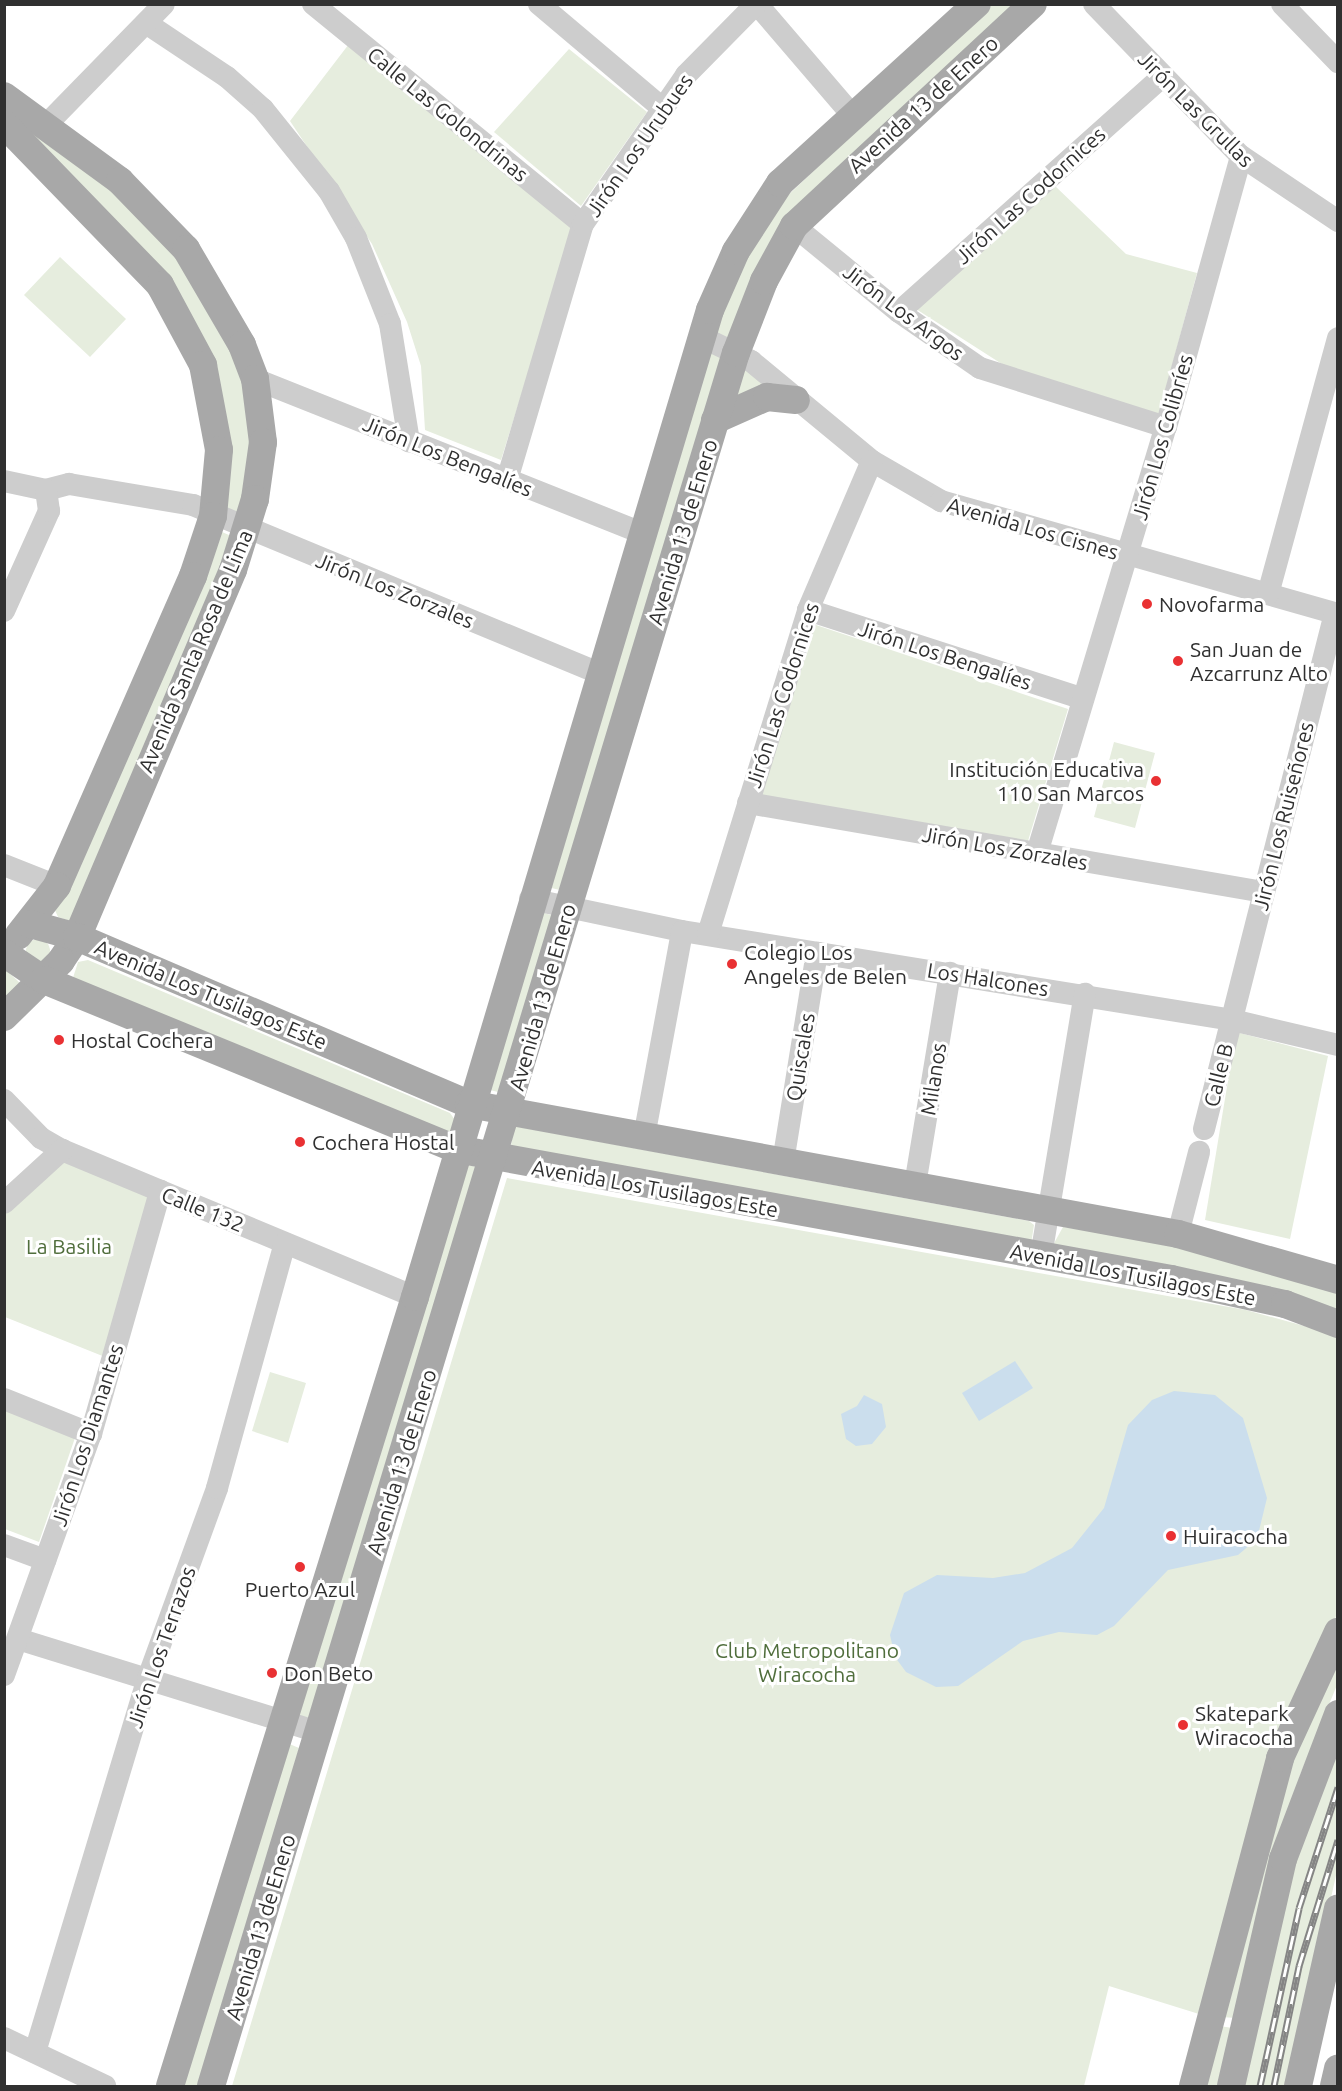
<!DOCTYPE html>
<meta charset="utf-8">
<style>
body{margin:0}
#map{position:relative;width:1342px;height:2091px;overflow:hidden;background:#fff;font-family:Ubuntu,sans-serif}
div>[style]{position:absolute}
.green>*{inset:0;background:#e6edde}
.round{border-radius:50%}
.water>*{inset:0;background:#cbdeed}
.minor>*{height:22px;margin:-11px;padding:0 11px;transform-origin:11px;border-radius:11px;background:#cdcdcd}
.major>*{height:28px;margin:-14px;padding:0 14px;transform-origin:14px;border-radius:14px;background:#a8a8a8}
.rail>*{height:7px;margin-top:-3.5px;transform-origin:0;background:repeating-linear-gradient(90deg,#fff 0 14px,#858585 0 28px);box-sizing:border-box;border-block:2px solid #858585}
.dots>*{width:16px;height:16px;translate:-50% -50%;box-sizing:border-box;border:3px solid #fff;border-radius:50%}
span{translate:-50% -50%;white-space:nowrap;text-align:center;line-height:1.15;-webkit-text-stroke:6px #fff;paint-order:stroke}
.street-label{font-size:21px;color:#303030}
.poi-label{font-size:21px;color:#303030}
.left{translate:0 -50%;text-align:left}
.right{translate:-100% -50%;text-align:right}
.park-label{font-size:21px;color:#506e3c}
.frame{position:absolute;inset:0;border:6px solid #303030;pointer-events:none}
</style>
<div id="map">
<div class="green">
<div style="clip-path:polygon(989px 5px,1021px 5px,853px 155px,729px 339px,715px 332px,764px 218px)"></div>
<div style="clip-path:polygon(352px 40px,575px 222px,501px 460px,425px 430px,421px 366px,407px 322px,372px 244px,290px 121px)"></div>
<div style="clip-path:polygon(569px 49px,647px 112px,581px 206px,494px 132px)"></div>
<div style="clip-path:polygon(4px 103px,119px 191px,211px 300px,254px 411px,241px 513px,225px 510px,220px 388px)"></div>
<div style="clip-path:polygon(1054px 185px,1126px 254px,1197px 273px,1159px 414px,1005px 366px,916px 309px)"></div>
<div style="clip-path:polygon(60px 257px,126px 319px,90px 357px,24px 295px)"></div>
<div style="clip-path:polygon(708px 349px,722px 355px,560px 890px,547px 887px)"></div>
<div style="clip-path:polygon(748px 367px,766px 387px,731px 398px,738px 377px)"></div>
<div style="clip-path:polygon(222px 532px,236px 538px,70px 921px,58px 917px,54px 908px)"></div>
<div style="clip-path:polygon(813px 624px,1068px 709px,1028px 841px,761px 798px)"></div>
<div style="clip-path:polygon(1114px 742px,1155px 753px,1135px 828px,1094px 817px)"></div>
<div style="clip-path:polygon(542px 912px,553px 916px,498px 1092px,490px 1090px)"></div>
<div class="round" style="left:26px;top:939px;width:24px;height:24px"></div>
<div style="clip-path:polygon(88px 960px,450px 1113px,455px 1120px,450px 1134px,72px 981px,78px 962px)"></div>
<div style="clip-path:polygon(5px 969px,20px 983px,5px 1008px)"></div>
<div style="clip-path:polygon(1236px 1032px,1328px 1056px,1290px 1239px,1205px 1220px)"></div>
<div style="clip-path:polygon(514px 1126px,1029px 1221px,1034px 1225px,1031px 1244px,510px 1152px)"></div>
<div style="clip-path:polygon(64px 1158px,150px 1194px,105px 1357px,5px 1317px,5px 1214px)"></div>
<div style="clip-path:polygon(463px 1164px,477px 1167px,316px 1716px,297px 1720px)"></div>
<div style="clip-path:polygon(507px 1178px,1246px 1310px,1337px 1335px,1337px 1613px,1199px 2014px,1109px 1986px,1084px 2086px,232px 2086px)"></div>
<div style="clip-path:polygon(1063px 1227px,1191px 1246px,1337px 1290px,1337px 1318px,1053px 1245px)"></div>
<div style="clip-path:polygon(270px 1372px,306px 1383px,288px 1443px,252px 1431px)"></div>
<div style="clip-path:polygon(4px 1406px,76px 1435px,39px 1542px,5px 1529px)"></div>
<div style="clip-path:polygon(1337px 1644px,1337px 1685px,1300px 1775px,1236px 2018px,1221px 2017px,1285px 1758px)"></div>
<div style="clip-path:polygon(1337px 1742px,1337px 1871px,1289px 2086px,1241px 2086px,1281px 1902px)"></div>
<div style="clip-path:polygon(287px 1743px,299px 1748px,202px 2086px,177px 2086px)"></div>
<div style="clip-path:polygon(1219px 2026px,1233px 2028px,1226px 2086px,1201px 2086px)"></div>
</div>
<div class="water">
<div style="clip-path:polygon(1015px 1361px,1033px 1388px,979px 1421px,962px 1393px)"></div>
<div style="clip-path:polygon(1174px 1391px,1215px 1395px,1243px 1418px,1267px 1498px,1257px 1539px,1238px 1555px,1168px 1570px,1114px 1626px,1097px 1635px,1059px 1632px,1023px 1641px,958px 1686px,936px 1687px,906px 1672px,895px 1657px,890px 1635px,904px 1593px,937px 1575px,993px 1578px,1025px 1573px,1072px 1548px,1104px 1508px,1128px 1425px,1152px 1400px)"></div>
<div style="clip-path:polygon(864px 1395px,882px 1404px,886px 1427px,872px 1444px,856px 1446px,846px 1439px,841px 1414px,857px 1406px)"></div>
</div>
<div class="minor">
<div style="left:313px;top:4px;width:348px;rotate:39.2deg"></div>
<div style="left:539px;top:4px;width:160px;rotate:40.2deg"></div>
<div style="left:757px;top:4px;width:148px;rotate:49.4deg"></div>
<div style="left:1094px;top:4px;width:211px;rotate:46deg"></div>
<div style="left:1241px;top:156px;width:117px;rotate:33.8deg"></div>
<div style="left:1282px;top:4px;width:81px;rotate:46deg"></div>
<div style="left:146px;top:23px;width:97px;rotate:33.7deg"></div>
<div style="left:227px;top:77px;width:48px;rotate:41.6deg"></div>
<div style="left:263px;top:109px;width:105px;rotate:51.2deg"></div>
<div style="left:329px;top:191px;width:54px;rotate:60.1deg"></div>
<div style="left:356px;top:238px;width:92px;rotate:68.4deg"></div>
<div style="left:390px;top:324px;width:119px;rotate:80.8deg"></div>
<div style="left:45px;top:126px;width:170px;rotate:-45.7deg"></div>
<div style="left:794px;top:226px;width:136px;rotate:39.3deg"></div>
<div style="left:899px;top:312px;width:98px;rotate:34.7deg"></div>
<div style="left:980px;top:368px;width:195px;rotate:17.6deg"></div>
<div style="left:899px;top:312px;width:353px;rotate:-41.8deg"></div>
<div style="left:702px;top:337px;width:55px;rotate:26.1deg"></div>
<div style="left:751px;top:361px;width:157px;rotate:39.6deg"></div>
<div style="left:872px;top:461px;width:80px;rotate:30.1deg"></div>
<div style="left:941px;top:501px;width:413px;rotate:15.9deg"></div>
<div style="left:255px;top:379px;width:417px;rotate:21.7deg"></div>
<div style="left:507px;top:480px;width:267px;rotate:-73.5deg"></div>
<div style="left:583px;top:224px;width:181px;rotate:-55.3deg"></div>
<div style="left:686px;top:75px;width:100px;rotate:-45.4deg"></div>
<div style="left:4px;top:481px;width:43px;rotate:12.1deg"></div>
<div style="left:46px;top:490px;width:24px;rotate:-15deg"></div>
<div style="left:69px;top:484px;width:126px;rotate:9.6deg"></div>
<div style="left:193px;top:505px;width:439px;rotate:22.5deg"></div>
<div style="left:1268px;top:594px;width:265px;rotate:-74.7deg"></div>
<div style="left:808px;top:610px;width:289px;rotate:17.9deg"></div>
<div style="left:4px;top:611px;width:110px;rotate:-65.8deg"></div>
<div style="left:49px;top:511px;width:21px;rotate:-98deg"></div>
<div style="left:748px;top:803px;width:523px;rotate:9.8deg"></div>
<div style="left:1037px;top:853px;width:445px;rotate:-73.2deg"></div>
<div style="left:1166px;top:427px;width:281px;rotate:-74.5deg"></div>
<div style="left:4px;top:865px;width:57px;rotate:21.6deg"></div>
<div style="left:530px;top:899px;width:155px;rotate:11.9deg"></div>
<div style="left:682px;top:931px;width:557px;rotate:9.19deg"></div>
<div style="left:1232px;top:1020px;width:109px;rotate:13.3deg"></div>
<div style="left:708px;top:934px;width:339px;rotate:-72.8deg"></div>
<div style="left:808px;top:610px;width:162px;rotate:-66.8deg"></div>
<div style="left:4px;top:1100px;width:53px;rotate:45.8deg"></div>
<div style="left:41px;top:1138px;width:24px;rotate:30deg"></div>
<div style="left:62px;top:1150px;width:382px;rotate:22.6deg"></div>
<div style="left:1204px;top:1129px;width:532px;rotate:-75.75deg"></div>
<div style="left:644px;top:1137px;width:209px;rotate:-79.5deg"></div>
<div style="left:783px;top:1162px;width:212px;rotate:-80.8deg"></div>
<div style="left:915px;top:1185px;width:215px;rotate:-80.6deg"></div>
<div style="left:4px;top:1203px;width:79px;rotate:-42.4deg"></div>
<div style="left:1178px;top:1234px;width:85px;rotate:-75.6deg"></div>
<div style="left:1041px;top:1256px;width:266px;rotate:-80.5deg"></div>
<div style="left:4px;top:1399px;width:94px;rotate:21.9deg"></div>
<div style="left:4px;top:1545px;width:44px;rotate:20.1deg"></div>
<div style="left:18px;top:1639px;width:315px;rotate:17.2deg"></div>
<div style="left:4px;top:1675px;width:256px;rotate:-70.2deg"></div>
<div style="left:91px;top:1434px;width:253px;rotate:-74.1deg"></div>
<div style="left:4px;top:2038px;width:112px;rotate:25.4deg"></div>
<div style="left:35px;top:2052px;width:391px;rotate:-73.2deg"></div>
<div style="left:148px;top:1678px;width:202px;rotate:-70deg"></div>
<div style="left:217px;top:1488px;width:254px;rotate:-74.5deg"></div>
</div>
<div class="major">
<div style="left:4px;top:96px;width:144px;rotate:36.2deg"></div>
<div style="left:120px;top:181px;width:95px;rotate:45.9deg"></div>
<div style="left:186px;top:249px;width:111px;rotate:59.7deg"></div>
<div style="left:242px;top:345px;width:36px;rotate:69deg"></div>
<div style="left:255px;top:379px;width:64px;rotate:82.8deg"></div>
<div style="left:263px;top:442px;width:58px;rotate:98deg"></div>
<div style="left:255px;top:499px;width:74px;rotate:107.2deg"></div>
<div style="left:233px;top:570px;width:399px;rotate:113deg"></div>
<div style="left:77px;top:937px;width:29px;rotate:124deg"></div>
<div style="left:61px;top:961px;width:80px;rotate:135.5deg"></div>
<div style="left:4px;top:124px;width:224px;rotate:45.9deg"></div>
<div style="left:160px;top:285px;width:91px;rotate:61.7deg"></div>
<div style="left:203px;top:365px;width:86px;rotate:79.3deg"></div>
<div style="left:219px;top:450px;width:66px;rotate:95.2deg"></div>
<div style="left:213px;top:516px;width:63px;rotate:108.4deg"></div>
<div style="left:193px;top:576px;width:339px;rotate:113.7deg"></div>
<div style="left:57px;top:886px;width:63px;rotate:128deg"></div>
<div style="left:715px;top:420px;width:57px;rotate:-23.9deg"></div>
<div style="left:767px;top:397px;width:29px;rotate:6deg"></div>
<div style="left:30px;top:924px;width:49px;rotate:15.5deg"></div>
<div style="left:77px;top:937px;width:426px;rotate:23.1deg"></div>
<div style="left:469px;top:1104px;width:721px;rotate:10.39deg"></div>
<div style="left:1178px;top:1234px;width:166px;rotate:16deg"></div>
<div style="left:4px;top:953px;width:48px;rotate:34deg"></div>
<div style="left:44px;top:980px;width:445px;rotate:22.3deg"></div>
<div style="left:456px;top:1149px;width:727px;rotate:10.3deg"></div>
<div style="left:1171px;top:1279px;width:117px;rotate:12.4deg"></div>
<div style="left:1285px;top:1304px;width:57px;rotate:20.7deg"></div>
<div style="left:170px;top:2086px;width:826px;rotate:-72.75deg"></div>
<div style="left:415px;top:1297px;width:1030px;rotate:-73.36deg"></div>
<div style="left:710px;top:310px;width:64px;rotate:-66.2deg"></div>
<div style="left:736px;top:251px;width:81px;rotate:-57.1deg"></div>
<div style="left:780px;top:183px;width:266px;rotate:-42.3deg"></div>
<div style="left:211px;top:2086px;width:1811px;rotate:-73.15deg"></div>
<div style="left:736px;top:353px;width:77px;rotate:-68.7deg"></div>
<div style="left:764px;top:281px;width:63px;rotate:-61.4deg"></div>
<div style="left:794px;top:226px;width:326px;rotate:-42.9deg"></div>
<div style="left:1193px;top:2086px;width:339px;rotate:-75.1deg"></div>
<div style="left:1280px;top:1758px;width:139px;rotate:-65.3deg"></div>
<div style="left:1231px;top:2086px;width:233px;rotate:-77.1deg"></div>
<div style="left:1283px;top:1859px;width:155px;rotate:-69.2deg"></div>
<div style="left:1298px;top:2086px;width:182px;rotate:-77.3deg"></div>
<div style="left:1334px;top:2086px;width:18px;rotate:-77deg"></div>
</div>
<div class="rail">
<div style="left:1260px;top:2086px;width:182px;rotate:-77.6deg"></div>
<div style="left:1299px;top:1908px;width:127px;rotate:-72.1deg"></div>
<div style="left:1274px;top:2086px;width:123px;rotate:-78.2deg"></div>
<div style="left:1299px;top:1966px;width:132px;rotate:-72.8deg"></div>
</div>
<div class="dots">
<div style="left:1147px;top:604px;background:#e93133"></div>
<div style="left:1178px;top:661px;background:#e93133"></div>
<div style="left:1156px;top:781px;background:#e93133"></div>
<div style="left:732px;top:964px;background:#e93133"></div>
<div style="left:59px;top:1040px;background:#e93133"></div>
<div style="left:300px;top:1142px;background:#e93133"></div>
<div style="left:1171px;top:1536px;background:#e93133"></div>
<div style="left:300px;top:1567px;background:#e93133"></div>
<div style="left:272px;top:1673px;background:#e93133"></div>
<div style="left:1183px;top:1725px;background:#e93133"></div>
</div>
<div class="street-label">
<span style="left:923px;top:104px;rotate:-42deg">Avenida 13 de Enero</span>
<span style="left:1196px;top:109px;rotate:45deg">Jirón Las Grullas</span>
<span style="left:448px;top:114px;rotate:39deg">Calle Las Golondrinas</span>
<span style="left:639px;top:145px;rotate:-55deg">Jirón Los Urubues</span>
<span style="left:1030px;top:195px;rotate:-42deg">Jirón Las Codornices</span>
<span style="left:904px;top:312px;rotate:37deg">Jirón Los Argos</span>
<span style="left:1162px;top:437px;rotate:-74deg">Jirón Los Colibríes</span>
<span style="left:448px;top:456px;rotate:22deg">Jirón Los Bengalíes</span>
<span style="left:1033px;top:528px;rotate:16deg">Avenida Los Cisnes</span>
<span style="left:682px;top:532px;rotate:-73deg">Avenida 13 de Enero</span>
<span style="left:395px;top:590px;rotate:22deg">Jirón Los Zorzales</span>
<span style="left:195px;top:651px;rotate:-67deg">Avenida Santa Rosa de Lima</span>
<span style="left:945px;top:655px;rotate:18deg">Jirón Los Bengalíes</span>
<span style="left:782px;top:695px;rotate:-72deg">Jirón Las Codornices</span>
<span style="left:1283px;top:816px;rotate:-76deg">Jirón Los Ruiseñores</span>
<span style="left:1005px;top:848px;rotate:10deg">Jirón Los Zorzales</span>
<span style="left:988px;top:979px;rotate:9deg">Los Halcones</span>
<span style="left:211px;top:994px;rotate:23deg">Avenida Los Tusilagos Este</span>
<span style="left:542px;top:997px;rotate:-74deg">Avenida 13 de Enero</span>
<span style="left:800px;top:1057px;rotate:-81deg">Quiscales</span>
<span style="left:1218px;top:1075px;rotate:-76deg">Calle B</span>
<span style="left:933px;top:1079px;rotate:-81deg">Milanos</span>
<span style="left:655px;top:1188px;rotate:10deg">Avenida Los Tusilagos Este</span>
<span style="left:203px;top:1209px;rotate:22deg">Calle 132</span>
<span style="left:1133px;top:1274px;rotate:11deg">Avenida Los Tusilagos Este</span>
<span style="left:87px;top:1435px;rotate:-72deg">Jirón Los Diamantes</span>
<span style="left:401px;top:1462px;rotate:-73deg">Avenida 13 de Enero</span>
<span style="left:161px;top:1647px;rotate:-71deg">Jirón Los Terrazos</span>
<span style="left:260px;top:1927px;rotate:-73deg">Avenida 13 de Enero</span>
</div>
<div class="poi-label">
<span class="left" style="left:1159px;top:604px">Novofarma</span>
<span class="left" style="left:1190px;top:661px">San Juan de<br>Azcarrunz Alto</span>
<span class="right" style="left:1144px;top:781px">Institución Educativa<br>110 San Marcos</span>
<span class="left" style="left:744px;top:964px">Colegio Los<br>Angeles de Belen</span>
<span class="left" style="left:71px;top:1040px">Hostal Cochera</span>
<span class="left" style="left:312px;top:1142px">Cochera Hostal</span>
<span class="left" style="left:1183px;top:1536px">Huiracocha</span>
<span style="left:300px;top:1589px">Puerto Azul</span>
<span class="left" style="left:284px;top:1673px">Don Beto</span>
<span class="left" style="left:1195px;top:1725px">Skatepark<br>Wiracocha</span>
</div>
<div class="park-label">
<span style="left:69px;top:1246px">La Basilia</span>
<span style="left:807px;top:1662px">Club Metropolitano<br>Wiracocha</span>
</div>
<div class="frame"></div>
</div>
